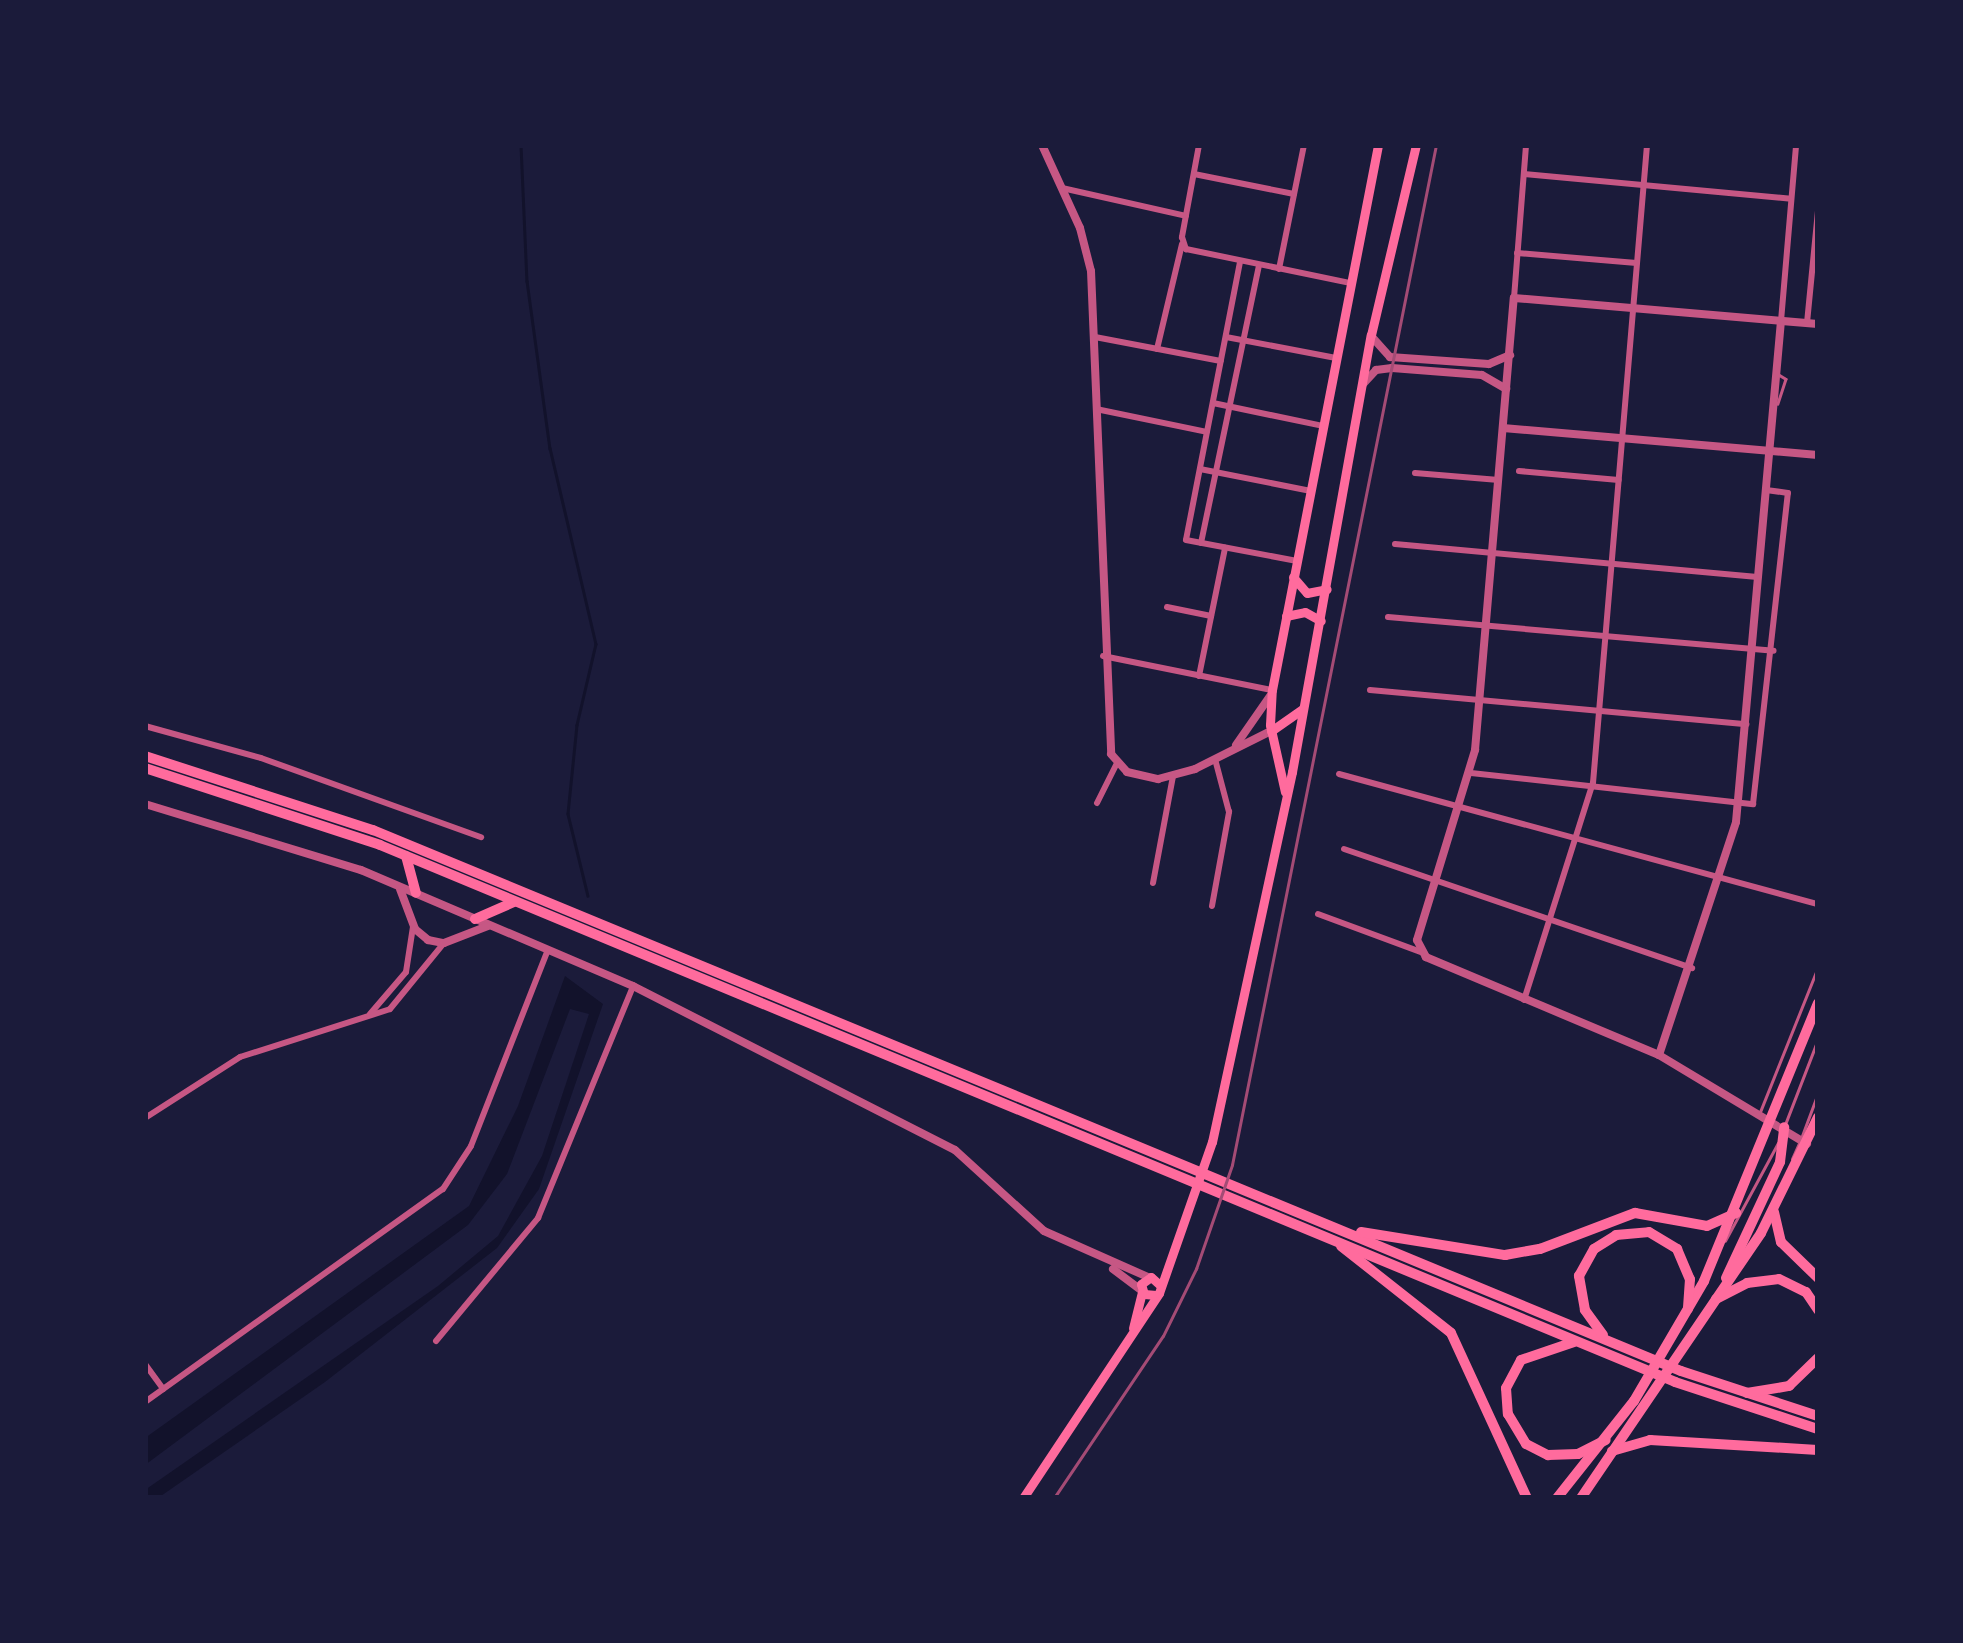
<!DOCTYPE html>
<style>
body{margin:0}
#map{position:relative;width:1963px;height:1643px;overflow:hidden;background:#1b1b3a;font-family:Rubik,sans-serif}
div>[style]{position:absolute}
.water>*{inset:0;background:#12122b}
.stream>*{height:2.5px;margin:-1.25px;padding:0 1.25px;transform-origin:1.25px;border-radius:1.25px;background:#12122b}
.service>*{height:2.5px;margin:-1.25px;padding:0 1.25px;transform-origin:1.25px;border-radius:1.25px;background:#c65784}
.minor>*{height:6px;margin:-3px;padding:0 3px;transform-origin:3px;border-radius:3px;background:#c65784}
.tertiary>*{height:8px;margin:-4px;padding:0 4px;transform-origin:4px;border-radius:4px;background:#c65784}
.secondary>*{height:9px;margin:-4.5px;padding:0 4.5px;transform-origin:4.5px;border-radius:4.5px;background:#ff6b9d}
.primary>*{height:10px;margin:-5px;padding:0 5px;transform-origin:5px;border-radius:5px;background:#ff6b9d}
.trunk>*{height:10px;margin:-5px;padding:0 5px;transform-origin:5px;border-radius:5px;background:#ff6b9d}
.rail>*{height:2.5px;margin:-1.25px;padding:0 1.25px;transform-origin:1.25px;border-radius:1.25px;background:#a44b75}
span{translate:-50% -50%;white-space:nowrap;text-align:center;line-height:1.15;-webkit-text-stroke:8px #1b1b3a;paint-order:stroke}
.frame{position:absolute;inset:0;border:148px solid #1b1b3a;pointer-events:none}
</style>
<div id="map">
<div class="water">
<div style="clip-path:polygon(565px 976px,603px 1004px,539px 1189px,497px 1248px,325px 1382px,158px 1498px,145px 1498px,145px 1490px,438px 1286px,498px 1236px,542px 1156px,589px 1014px,570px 1009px,507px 1174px,468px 1225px,145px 1465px,145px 1438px,469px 1206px,518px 1106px)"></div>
</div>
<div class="stream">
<div style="left:521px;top:145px;width:136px;rotate:87.5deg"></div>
<div style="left:527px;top:281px;width:169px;rotate:82.2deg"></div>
<div style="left:550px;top:448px;width:201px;rotate:76.8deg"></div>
<div style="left:596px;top:644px;width:83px;rotate:103.2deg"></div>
<div style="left:577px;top:725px;width:89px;rotate:95.8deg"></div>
<div style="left:568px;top:814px;width:84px;rotate:76.3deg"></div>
</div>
<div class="service">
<div style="left:1778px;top:374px;width:9px;rotate:32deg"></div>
<div style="left:1786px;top:379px;width:26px;rotate:108deg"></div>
<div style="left:1760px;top:1112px;width:156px;rotate:-68.2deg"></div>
<div style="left:1786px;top:1122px;width:89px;rotate:-68.9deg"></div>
<div style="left:1802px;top:1136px;width:46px;rotate:-69.6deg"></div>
<div style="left:1792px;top:1159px;width:17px;rotate:-66deg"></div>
<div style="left:1725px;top:1241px;width:111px;rotate:-61.6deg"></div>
</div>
<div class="minor">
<div style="left:1199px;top:145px;width:94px;rotate:100.5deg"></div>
<div style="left:1182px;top:237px;width:13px;rotate:72deg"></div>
<div style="left:1186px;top:249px;width:167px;rotate:11.7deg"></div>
<div style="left:1194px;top:174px;width:102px;rotate:11.3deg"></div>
<div style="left:1524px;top:174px;width:268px;rotate:5.3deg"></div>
<div style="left:1062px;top:188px;width:127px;rotate:12.7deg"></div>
<div style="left:1517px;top:253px;width:120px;rotate:4.8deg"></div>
<div style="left:1240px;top:262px;width:283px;rotate:101deg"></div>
<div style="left:1186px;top:540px;width:113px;rotate:10.7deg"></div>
<div style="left:1279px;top:269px;width:126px;rotate:-78.6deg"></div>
<div style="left:1514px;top:298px;width:153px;rotate:-85.5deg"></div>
<div style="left:1781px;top:321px;width:177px;rotate:-85.1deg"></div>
<div style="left:1807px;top:323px;width:114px;rotate:-84.4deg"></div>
<div style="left:1095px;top:337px;width:128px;rotate:10.8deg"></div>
<div style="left:1226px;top:337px;width:112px;rotate:10.8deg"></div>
<div style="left:1157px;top:349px;width:108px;rotate:-76.6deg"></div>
<div style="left:1213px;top:403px;width:112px;rotate:11.8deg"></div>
<div style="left:1096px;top:409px;width:113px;rotate:11.7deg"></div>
<div style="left:1200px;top:469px;width:113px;rotate:11.2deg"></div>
<div style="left:1519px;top:471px;width:100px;rotate:5.1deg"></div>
<div style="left:1415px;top:473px;width:84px;rotate:4.8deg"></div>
<div style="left:1201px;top:543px;width:284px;rotate:-78.2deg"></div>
<div style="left:1395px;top:544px;width:364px;rotate:5.2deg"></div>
<div style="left:1167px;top:607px;width:45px;rotate:11.6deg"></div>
<div style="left:1388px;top:617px;width:387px;rotate:5deg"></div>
<div style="left:1103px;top:656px;width:172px;rotate:11.4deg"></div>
<div style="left:1199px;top:676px;width:131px;rotate:-78.5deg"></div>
<div style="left:1370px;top:690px;width:378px;rotate:5.2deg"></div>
<div style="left:145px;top:726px;width:120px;rotate:15.4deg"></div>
<div style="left:261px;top:758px;width:234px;rotate:19.8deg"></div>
<div style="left:1471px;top:773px;width:284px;rotate:6.3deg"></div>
<div style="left:1753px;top:804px;width:313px;rotate:-83.6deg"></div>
<div style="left:1788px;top:493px;width:22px;rotate:-172deg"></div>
<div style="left:1339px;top:774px;width:496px;rotate:15.2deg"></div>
<div style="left:1097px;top:803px;width:45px;rotate:-63.4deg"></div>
<div style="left:1344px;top:849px;width:368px;rotate:18.9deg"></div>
<div style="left:1153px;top:883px;width:109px;rotate:-79.4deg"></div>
<div style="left:1212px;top:906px;width:96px;rotate:-79.7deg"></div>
<div style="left:1229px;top:812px;width:55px;rotate:-104.8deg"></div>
<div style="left:1318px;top:914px;width:110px;rotate:20.3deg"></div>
<div style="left:1524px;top:1000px;width:228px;rotate:-72.4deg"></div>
<div style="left:1593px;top:783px;width:640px;rotate:-85.16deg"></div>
<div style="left:370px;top:1014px;width:55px;rotate:-49.4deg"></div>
<div style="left:406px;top:972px;width:46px;rotate:-81.2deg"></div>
<div style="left:145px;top:1118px;width:113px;rotate:-32.7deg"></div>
<div style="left:240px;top:1057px;width:157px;rotate:-17.7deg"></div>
<div style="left:390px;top:1009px;width:85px;rotate:-50.7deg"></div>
<div style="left:436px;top:1341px;width:160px;rotate:-50.3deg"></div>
<div style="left:538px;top:1218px;width:251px;rotate:-67.7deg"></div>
<div style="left:145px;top:1364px;width:31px;rotate:54deg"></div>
<div style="left:145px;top:1402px;width:366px;rotate:-35.6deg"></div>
<div style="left:443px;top:1189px;width:51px;rotate:-56.9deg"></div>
<div style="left:471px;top:1146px;width:211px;rotate:-68.6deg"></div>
</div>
<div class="tertiary">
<div style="left:1042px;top:145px;width:91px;rotate:65.4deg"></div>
<div style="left:1080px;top:228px;width:44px;rotate:75.7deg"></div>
<div style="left:1091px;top:271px;width:483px;rotate:87.6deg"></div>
<div style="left:1111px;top:754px;width:24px;rotate:48deg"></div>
<div style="left:1127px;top:772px;width:32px;rotate:13deg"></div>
<div style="left:1158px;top:779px;width:38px;rotate:-15deg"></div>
<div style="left:1195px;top:769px;width:85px;rotate:-26.6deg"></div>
<div style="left:1372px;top:337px;width:27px;rotate:48deg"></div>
<div style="left:1390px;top:357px;width:99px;rotate:4deg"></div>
<div style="left:1489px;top:364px;width:23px;rotate:-23deg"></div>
<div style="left:1363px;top:384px;width:19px;rotate:-47deg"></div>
<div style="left:1376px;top:370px;width:16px;rotate:-7deg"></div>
<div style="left:1392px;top:368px;width:90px;rotate:4.4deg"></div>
<div style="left:1482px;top:375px;width:28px;rotate:30deg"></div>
<div style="left:1503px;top:428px;width:316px;rotate:4.9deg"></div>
<div style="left:1236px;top:745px;width:60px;rotate:-55.2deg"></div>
<div style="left:145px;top:804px;width:226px;rotate:17deg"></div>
<div style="left:361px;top:870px;width:296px;rotate:23.1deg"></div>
<div style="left:633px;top:986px;width:361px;rotate:27deg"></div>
<div style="left:955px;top:1150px;width:120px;rotate:42.3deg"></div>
<div style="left:1044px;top:1231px;width:114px;rotate:23.9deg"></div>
<div style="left:400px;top:889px;width:43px;rotate:69.4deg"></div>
<div style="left:415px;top:929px;width:17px;rotate:40deg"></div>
<div style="left:428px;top:940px;width:16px;rotate:11deg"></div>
<div style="left:444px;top:943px;width:47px;rotate:-21.1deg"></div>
<div style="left:1659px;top:1055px;width:245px;rotate:-71.7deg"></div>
<div style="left:1736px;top:822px;width:503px;rotate:-84.87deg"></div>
<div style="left:1807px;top:1144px;width:173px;rotate:-149deg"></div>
<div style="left:1659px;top:1055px;width:253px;rotate:-157.2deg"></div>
<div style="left:1426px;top:957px;width:19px;rotate:-118deg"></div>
<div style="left:1417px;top:940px;width:199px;rotate:-73deg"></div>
<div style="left:1475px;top:750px;width:454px;rotate:-85.1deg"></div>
<div style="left:1514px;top:298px;width:305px;rotate:4.9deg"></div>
<div style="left:1113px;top:1269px;width:35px;rotate:37deg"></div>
</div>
<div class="secondary">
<div style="left:1293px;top:577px;width:21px;rotate:49deg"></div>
<div style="left:1307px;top:593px;width:20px;rotate:-11deg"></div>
<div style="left:1286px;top:616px;width:19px;rotate:-12deg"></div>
<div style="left:1305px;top:612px;width:18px;rotate:29deg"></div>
<div style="left:1271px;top:731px;width:38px;rotate:-35deg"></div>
<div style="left:1285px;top:792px;width:69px;rotate:-102.6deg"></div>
<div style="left:1270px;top:725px;width:35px;rotate:-87deg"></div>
<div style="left:1272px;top:690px;width:555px;rotate:-78.99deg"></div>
<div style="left:1156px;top:1295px;width:12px;rotate:-175deg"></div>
<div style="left:1144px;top:1294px;width:10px;rotate:-107deg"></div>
<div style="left:1141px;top:1284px;width:12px;rotate:-35deg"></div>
<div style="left:1151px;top:1277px;width:12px;rotate:42deg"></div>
<div style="left:1133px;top:1328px;width:37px;rotate:-76deg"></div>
<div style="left:1023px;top:1498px;width:246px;rotate:-56.4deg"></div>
<div style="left:1159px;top:1293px;width:160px;rotate:-70.7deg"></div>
<div style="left:1212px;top:1142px;width:379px;rotate:-77.8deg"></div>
<div style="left:1292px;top:772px;width:444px;rotate:-79.8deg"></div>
<div style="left:1371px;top:335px;width:195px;rotate:-76.7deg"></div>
</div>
<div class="primary">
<div style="left:1726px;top:1278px;width:128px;rotate:-65deg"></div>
<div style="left:1780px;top:1162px;width:35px;rotate:-83deg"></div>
<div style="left:1557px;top:1498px;width:124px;rotate:-51.6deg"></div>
<div style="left:1634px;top:1401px;width:139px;rotate:-59.7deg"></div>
<div style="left:1704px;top:1281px;width:300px;rotate:-67.7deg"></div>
<div style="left:1581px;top:1498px;width:320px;rotate:-55.8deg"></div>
<div style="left:1761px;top:1233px;width:129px;rotate:-63.8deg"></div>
</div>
<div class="trunk">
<div style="left:145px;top:756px;width:240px;rotate:18deg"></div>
<div style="left:373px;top:830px;width:1415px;rotate:22.47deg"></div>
<div style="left:1681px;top:1371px;width:144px;rotate:18.2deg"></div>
<div style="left:145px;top:768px;width:247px;rotate:18.1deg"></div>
<div style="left:380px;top:845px;width:1402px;rotate:22.52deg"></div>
<div style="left:1675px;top:1382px;width:151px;rotate:18.2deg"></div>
<div style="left:406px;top:856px;width:38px;rotate:75deg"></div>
<div style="left:475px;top:919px;width:43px;rotate:-23.6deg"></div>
<div style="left:1774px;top:1212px;width:31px;rotate:77deg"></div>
<div style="left:1781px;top:1242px;width:52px;rotate:44.2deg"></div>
<div style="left:1361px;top:1232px;width:146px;rotate:9.1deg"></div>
<div style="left:1505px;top:1255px;width:36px;rotate:-10deg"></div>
<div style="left:1540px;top:1249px;width:102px;rotate:-20.8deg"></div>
<div style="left:1635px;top:1213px;width:73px;rotate:10.2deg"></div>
<div style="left:1707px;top:1226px;width:32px;rotate:-24deg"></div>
<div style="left:1341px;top:1246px;width:140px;rotate:38.3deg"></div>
<div style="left:1451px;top:1333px;width:182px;rotate:65.3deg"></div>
<div style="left:1716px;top:1299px;width:35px;rotate:-27deg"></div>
<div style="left:1747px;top:1283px;width:32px;rotate:-7deg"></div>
<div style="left:1779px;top:1279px;width:30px;rotate:26deg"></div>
<div style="left:1806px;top:1292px;width:22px;rotate:56deg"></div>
<div style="left:1603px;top:1335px;width:31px;rotate:-126deg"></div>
<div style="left:1585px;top:1310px;width:35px;rotate:-100deg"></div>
<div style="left:1579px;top:1276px;width:31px;rotate:-61deg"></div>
<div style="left:1594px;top:1249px;width:26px;rotate:-32deg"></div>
<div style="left:1616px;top:1235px;width:33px;rotate:-5deg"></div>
<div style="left:1649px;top:1232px;width:33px;rotate:31deg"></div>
<div style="left:1677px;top:1249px;width:33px;rotate:67deg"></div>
<div style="left:1690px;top:1279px;width:30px;rotate:94deg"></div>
<div style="left:1574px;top:1342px;width:56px;rotate:161.2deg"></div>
<div style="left:1521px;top:1360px;width:32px;rotate:118deg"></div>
<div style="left:1506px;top:1388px;width:26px;rotate:86deg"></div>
<div style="left:1508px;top:1414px;width:35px;rotate:59deg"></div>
<div style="left:1526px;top:1444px;width:25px;rotate:27deg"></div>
<div style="left:1548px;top:1455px;width:30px;rotate:-2deg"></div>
<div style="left:1578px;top:1454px;width:31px;rotate:-27deg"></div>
<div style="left:1747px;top:1393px;width:43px;rotate:-9.5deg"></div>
<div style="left:1789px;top:1386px;width:40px;rotate:-44deg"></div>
<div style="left:1612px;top:1451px;width:40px;rotate:-16deg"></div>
<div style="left:1650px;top:1440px;width:168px;rotate:3.4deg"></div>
</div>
<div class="rail">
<div style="left:1054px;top:1498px;width:195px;rotate:-56.1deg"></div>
<div style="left:1163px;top:1336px;width:75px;rotate:-63.8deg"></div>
<div style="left:1196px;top:1269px;width:110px;rotate:-70.9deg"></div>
<div style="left:1232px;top:1165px;width:1040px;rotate:-78.69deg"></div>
</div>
<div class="frame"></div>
</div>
